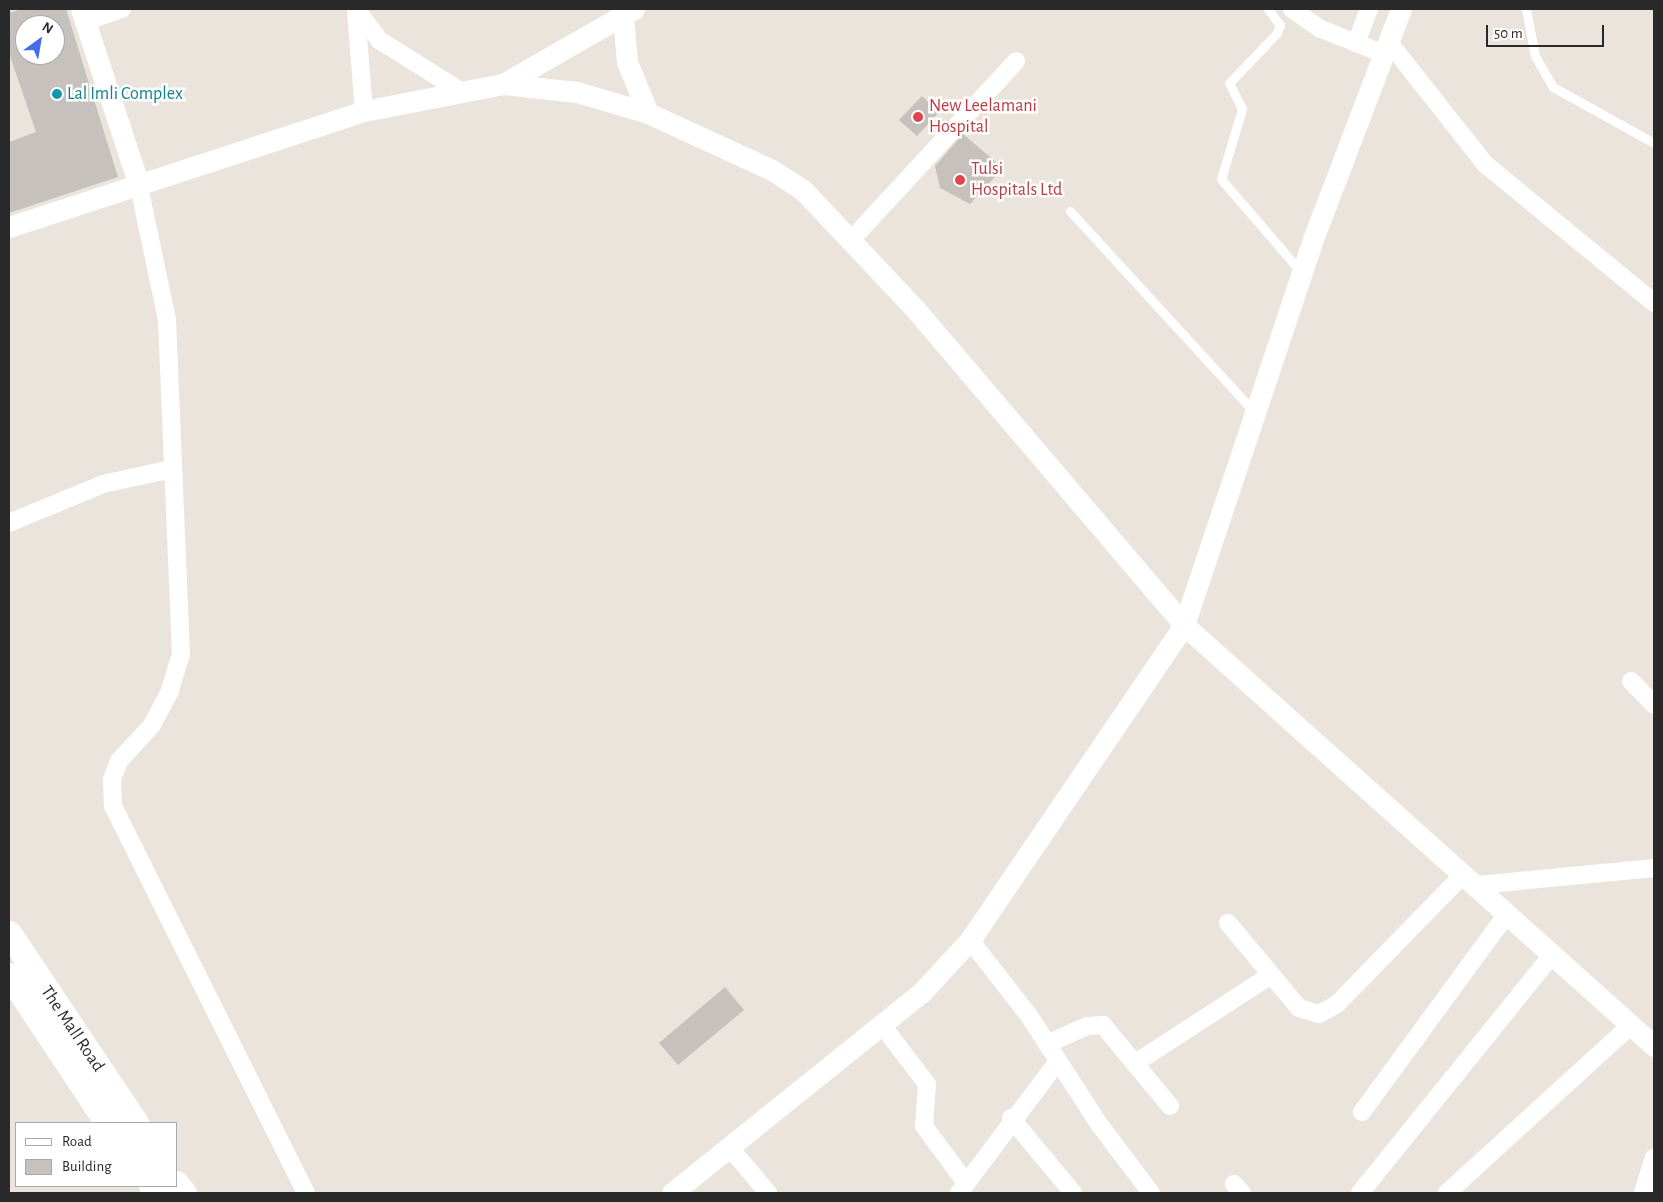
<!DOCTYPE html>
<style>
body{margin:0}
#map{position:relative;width:1663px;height:1202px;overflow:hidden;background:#ebe4dc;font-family:"Alegreya Sans",sans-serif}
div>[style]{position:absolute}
.building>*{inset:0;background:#c6c1bc}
.service>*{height:9px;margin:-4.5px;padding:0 4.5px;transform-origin:4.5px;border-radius:4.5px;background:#fff}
.minor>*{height:18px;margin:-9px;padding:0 9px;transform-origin:9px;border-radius:9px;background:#fff}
.tertiary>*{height:21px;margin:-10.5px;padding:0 10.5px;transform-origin:10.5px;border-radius:10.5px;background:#fff}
.secondary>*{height:25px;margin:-12.5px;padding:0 12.5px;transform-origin:12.5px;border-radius:12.5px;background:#fff}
.dots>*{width:14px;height:14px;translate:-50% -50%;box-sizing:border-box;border:2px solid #fff;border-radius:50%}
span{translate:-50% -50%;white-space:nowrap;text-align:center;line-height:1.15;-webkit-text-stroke:5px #fff;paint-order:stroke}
.culture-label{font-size:18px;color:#0d838f}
.left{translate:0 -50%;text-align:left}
.health-label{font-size:18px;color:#be3a42}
.street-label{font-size:18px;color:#292929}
.frame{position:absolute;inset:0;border:10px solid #292929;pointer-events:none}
.legend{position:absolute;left:15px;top:1122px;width:162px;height:65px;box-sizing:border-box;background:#fff;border:1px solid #a9a9a9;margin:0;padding:6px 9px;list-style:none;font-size:15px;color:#292929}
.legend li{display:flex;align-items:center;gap:10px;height:25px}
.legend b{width:25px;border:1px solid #a9a9a9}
.north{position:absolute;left:15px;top:15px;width:50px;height:50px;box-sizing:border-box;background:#fff;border:1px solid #a9a9a9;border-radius:50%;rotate:32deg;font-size:14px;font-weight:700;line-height:20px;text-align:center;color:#292929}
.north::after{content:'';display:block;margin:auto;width:18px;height:22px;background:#456cef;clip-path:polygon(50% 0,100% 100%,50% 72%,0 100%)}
.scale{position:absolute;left:1486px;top:25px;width:118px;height:22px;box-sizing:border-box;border:2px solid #292929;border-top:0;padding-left:6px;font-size:15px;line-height:18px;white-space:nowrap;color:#292929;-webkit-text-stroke:4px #fff;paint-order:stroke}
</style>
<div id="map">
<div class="building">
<div style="clip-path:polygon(evenodd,22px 9px,66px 9px,118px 177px,9px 213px,9px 142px,36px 132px,9px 53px,9px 13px,22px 9px,25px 25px,55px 25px,55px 55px,25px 55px,25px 25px)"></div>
<div style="clip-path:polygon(922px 96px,939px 112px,917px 136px,899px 120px)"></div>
<div style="clip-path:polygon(963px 134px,1003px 168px,970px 204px,940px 188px,935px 166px)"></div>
<div style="clip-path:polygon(725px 987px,744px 1010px,678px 1065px,659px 1043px)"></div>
</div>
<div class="service">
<div style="left:1268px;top:9px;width:20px;rotate:53deg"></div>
<div style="left:1280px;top:25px;width:9px;rotate:111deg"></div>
<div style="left:1277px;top:33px;width:69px;rotate:133.8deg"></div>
<div style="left:1229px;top:83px;width:29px;rotate:63deg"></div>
<div style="left:1242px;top:109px;width:73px;rotate:106.7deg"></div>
<div style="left:1221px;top:179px;width:123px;rotate:49.3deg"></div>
<div style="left:1526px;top:9px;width:48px;rotate:79.2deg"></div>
<div style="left:1535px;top:56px;width:36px;rotate:60deg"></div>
<div style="left:1553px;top:87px;width:115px;rotate:29deg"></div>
<div style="left:1070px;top:211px;width:274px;rotate:47.5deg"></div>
</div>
<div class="minor">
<div style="left:356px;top:9px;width:39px;rotate:53deg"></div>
<div style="left:379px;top:40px;width:94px;rotate:32deg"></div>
<div style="left:1292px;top:9px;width:35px;rotate:35deg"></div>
<div style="left:1321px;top:29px;width:68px;rotate:21.6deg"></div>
<div style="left:356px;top:12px;width:99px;rotate:85.4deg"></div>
<div style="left:84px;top:22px;width:40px;rotate:-18.9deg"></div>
<div style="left:1388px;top:41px;width:157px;rotate:51.7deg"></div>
<div style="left:1485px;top:164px;width:219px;rotate:39.4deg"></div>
<div style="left:1356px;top:43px;width:36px;rotate:-69deg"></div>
<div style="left:138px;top:182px;width:141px;rotate:78.1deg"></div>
<div style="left:167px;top:320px;width:334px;rotate:87.6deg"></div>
<div style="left:181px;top:654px;width:39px;rotate:107deg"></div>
<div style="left:170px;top:691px;width:38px;rotate:118deg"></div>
<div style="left:152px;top:725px;width:49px;rotate:132.5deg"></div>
<div style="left:119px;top:761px;width:19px;rotate:111deg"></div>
<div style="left:112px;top:779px;width:27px;rotate:88deg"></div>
<div style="left:113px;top:806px;width:432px;rotate:63.5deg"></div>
<div style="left:852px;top:239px;width:242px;rotate:-47.3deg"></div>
<div style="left:9px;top:523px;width:102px;rotate:-22.5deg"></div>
<div style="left:103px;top:484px;width:71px;rotate:-12.3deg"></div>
<div style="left:1631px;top:681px;width:33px;rotate:46deg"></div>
<div style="left:1478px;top:885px;width:177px;rotate:-5.5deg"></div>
<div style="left:1228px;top:923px;width:111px;rotate:50.1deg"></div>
<div style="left:1299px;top:1008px;width:21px;rotate:17deg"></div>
<div style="left:1319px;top:1014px;width:21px;rotate:-29deg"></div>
<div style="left:1337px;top:1004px;width:182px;rotate:-45.7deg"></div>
<div style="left:970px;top:940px;width:98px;rotate:52.1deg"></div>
<div style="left:1030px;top:1017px;width:127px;rotate:57.2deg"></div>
<div style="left:1099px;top:1124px;width:86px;rotate:53deg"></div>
<div style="left:882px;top:1025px;width:74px;rotate:52.7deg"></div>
<div style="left:927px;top:1084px;width:42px;rotate:94.1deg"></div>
<div style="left:924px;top:1126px;width:71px;rotate:53.6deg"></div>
<div style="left:1047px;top:1044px;width:44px;rotate:-24.2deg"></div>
<div style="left:1087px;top:1026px;width:16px;rotate:-4deg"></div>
<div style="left:1103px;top:1025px;width:105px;rotate:50.4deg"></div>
<div style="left:1137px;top:1062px;width:160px;rotate:-33deg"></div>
<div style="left:1362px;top:1112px;width:245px;rotate:-53.8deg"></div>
<div style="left:1011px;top:1118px;width:97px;rotate:50.4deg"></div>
<div style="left:730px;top:1148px;width:59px;rotate:49.8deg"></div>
<div style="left:1234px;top:1184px;width:12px;rotate:48deg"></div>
<div style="left:959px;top:1193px;width:165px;rotate:-53.1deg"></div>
<div style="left:1360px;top:1193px;width:304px;rotate:-51.1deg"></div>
<div style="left:1447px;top:1193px;width:249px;rotate:-42.4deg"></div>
<div style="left:1643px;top:1193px;width:37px;rotate:-73deg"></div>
</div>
<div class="tertiary">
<div style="left:81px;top:9px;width:182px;rotate:71.8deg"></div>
<div style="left:623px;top:17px;width:45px;rotate:84.9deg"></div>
<div style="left:627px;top:62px;width:55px;rotate:67.6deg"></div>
<div style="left:503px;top:84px;width:74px;rotate:6.2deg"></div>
<div style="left:577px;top:92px;width:74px;rotate:16.5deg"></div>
<div style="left:648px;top:113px;width:136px;rotate:24.7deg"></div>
<div style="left:772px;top:170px;width:37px;rotate:33deg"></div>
<div style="left:803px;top:190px;width:165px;rotate:46.7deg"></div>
<div style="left:916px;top:310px;width:414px;rotate:49.6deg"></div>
<div style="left:1184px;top:625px;width:631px;rotate:41.85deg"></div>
<div style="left:9px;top:227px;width:373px;rotate:-18.1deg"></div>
<div style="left:364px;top:111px;width:142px;rotate:-11deg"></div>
<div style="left:503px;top:84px;width:151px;rotate:-29.8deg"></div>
<div style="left:672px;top:1193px;width:319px;rotate:-38.8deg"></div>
<div style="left:921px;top:993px;width:72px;rotate:-47.2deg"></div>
<div style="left:970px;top:940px;width:381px;rotate:-55.8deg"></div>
<div style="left:1184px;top:625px;width:412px;rotate:-71.5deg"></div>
<div style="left:1315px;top:234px;width:241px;rotate:-69.1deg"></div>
</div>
<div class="secondary">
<div style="left:9px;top:933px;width:229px;rotate:56.2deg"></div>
<div style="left:9px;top:975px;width:178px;rotate:56.5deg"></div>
<div style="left:176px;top:1183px;width:13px;rotate:51deg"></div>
<div style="left:151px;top:1186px;width:9px;rotate:54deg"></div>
</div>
<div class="dots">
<div style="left:57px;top:94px;background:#0f9aa8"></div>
<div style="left:918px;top:117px;background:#e0444e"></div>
<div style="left:960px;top:180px;background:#e0444e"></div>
</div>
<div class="culture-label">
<span class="left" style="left:67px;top:94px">Lal Imli Complex</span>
</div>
<div class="health-label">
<span class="left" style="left:929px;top:117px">New Leelamani<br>Hospital</span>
<span class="left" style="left:971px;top:180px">Tulsi<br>Hospitals Ltd</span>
</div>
<div class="street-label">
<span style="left:72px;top:1029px;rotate:56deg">The Mall Road</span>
</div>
<div class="frame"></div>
<ul class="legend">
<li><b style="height:6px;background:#fff"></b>Road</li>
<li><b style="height:14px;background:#c6c1bc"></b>Building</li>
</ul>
<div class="north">N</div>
<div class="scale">50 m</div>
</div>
